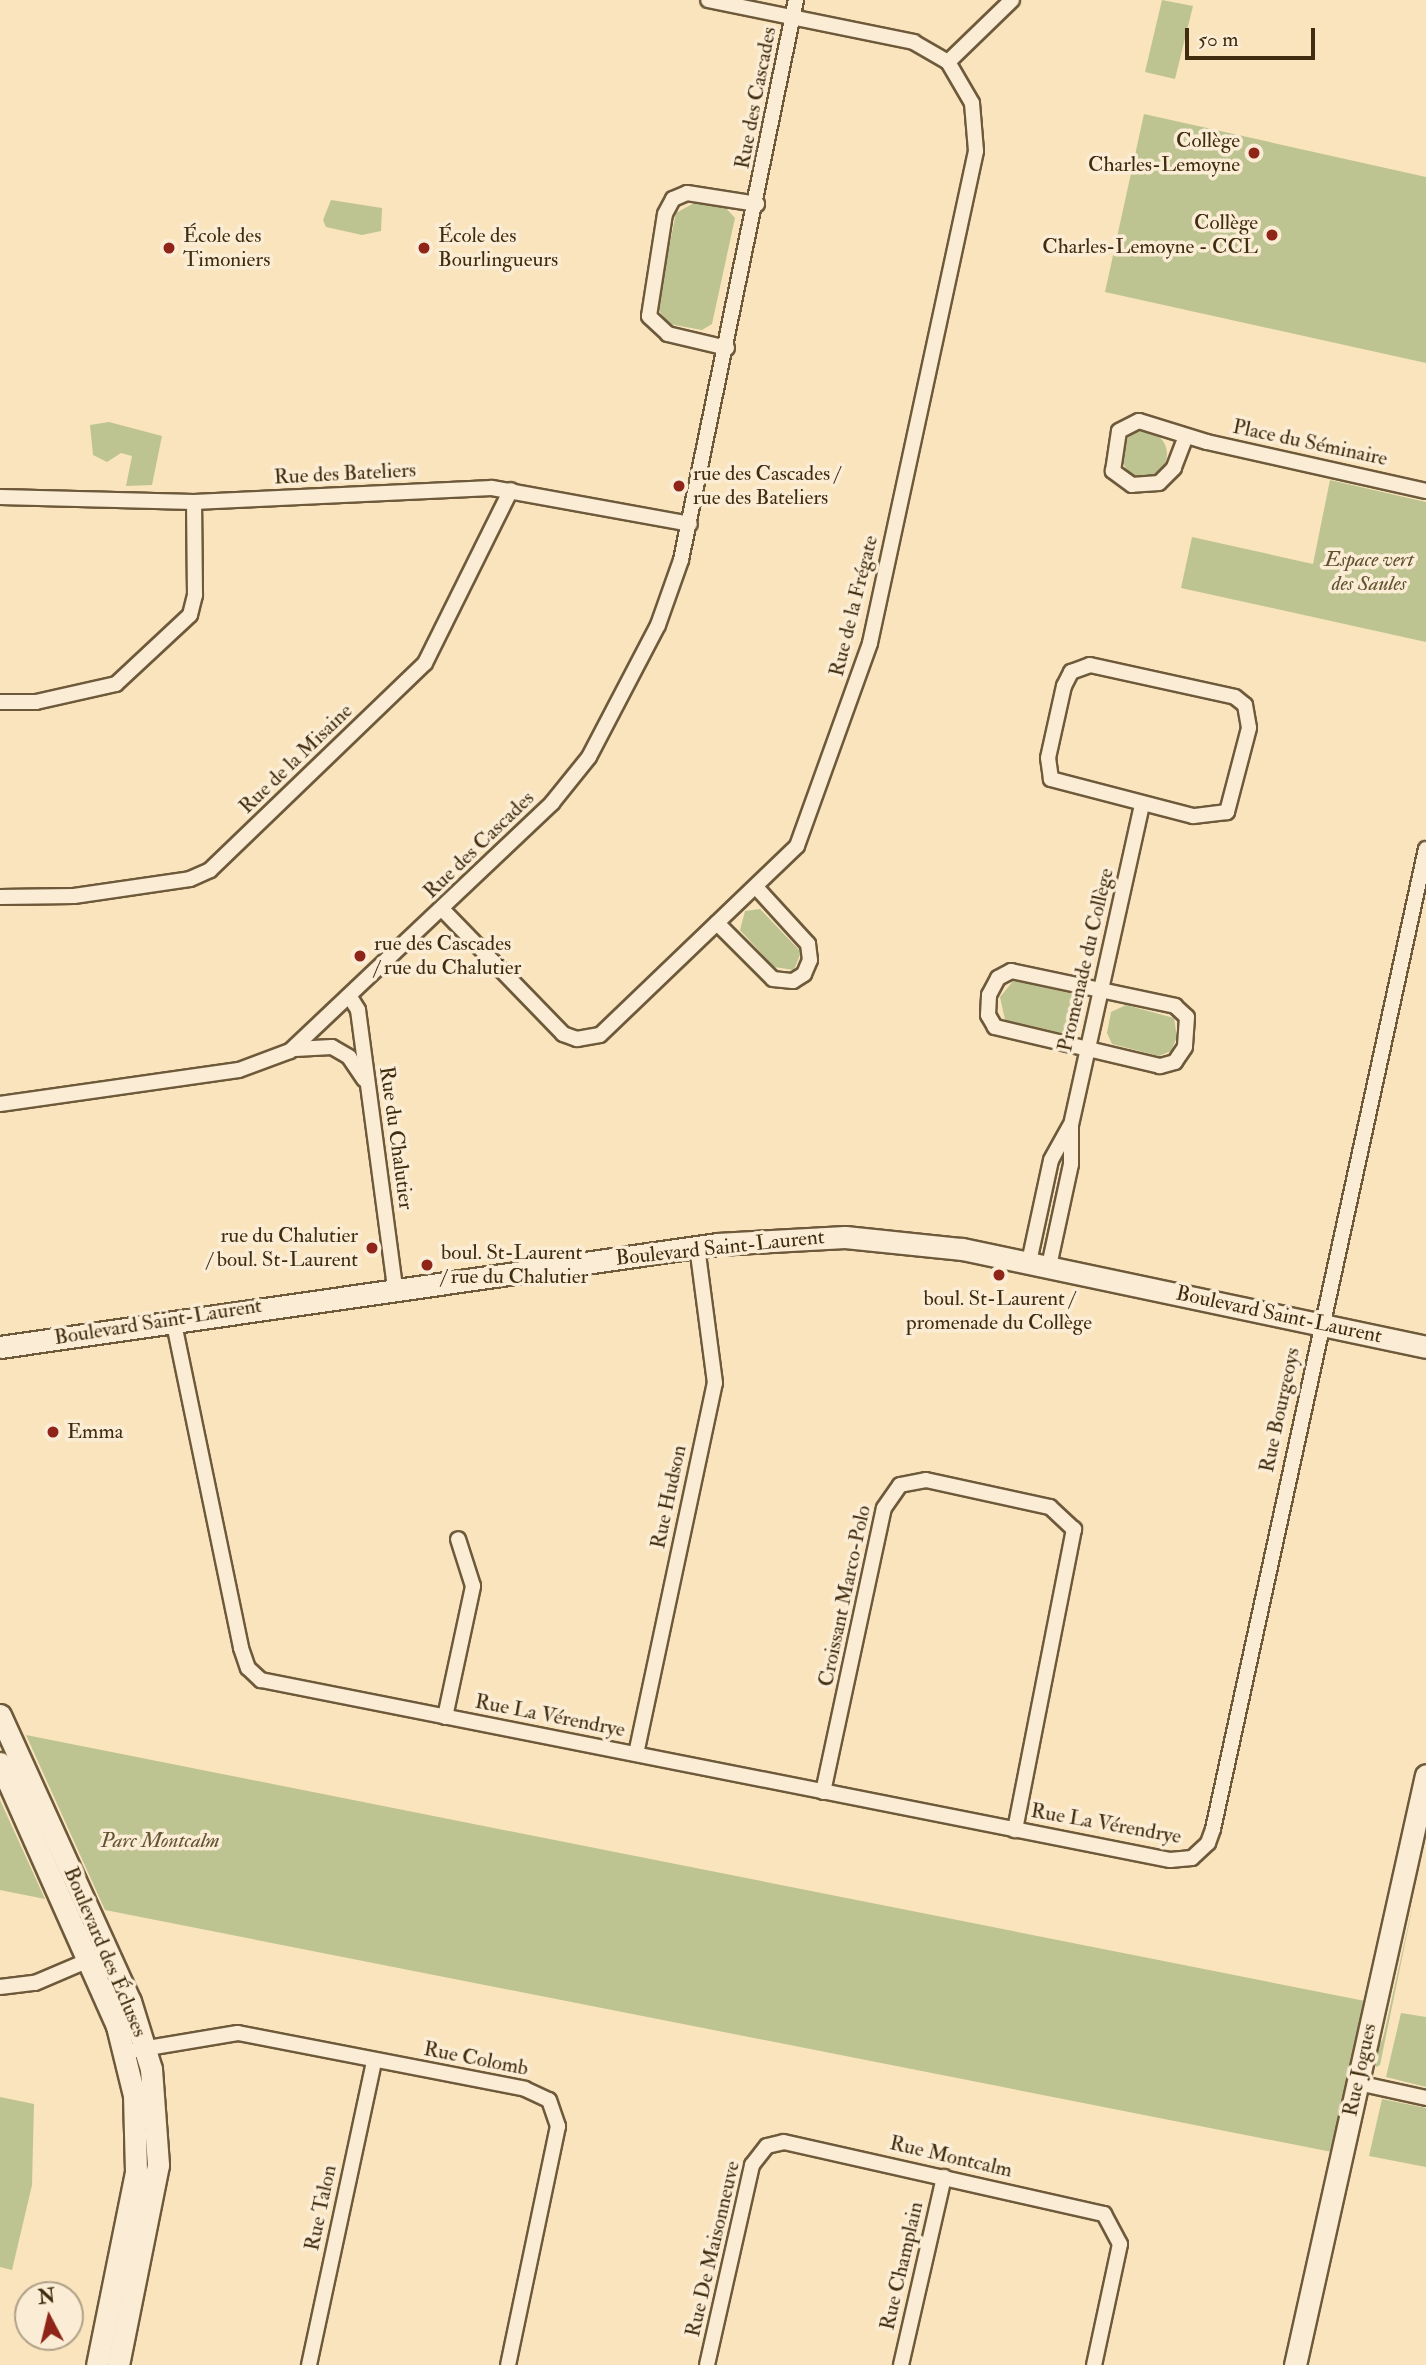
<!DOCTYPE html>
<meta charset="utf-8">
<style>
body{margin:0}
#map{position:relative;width:1426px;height:2365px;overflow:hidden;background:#f9e4be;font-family:"IM FELL Double Pica",serif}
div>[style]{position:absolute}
.green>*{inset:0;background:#bec491}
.round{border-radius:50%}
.roads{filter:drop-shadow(2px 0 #6e5a3b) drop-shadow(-2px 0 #6e5a3b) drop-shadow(0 2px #6e5a3b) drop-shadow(0 -2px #6e5a3b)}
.street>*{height:14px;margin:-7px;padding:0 7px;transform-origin:7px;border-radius:7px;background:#fbedd5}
.secondary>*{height:21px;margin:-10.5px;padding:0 10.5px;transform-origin:10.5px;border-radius:10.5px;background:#fbedd5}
.dots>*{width:19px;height:19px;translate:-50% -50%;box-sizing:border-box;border:4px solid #fbedd5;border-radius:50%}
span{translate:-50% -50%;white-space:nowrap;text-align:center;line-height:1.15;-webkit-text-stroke:7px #fbedd5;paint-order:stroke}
.street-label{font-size:21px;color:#402c0f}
.poi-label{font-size:21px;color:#402c0f}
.right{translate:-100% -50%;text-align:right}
.left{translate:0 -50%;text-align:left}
.park-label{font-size:21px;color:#605230;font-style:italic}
.north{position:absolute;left:14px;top:2281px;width:70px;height:70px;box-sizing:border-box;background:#fbedd5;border:2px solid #b0a086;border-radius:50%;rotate:353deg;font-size:19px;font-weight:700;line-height:28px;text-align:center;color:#402c0f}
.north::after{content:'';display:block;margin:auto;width:24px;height:32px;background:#8f2418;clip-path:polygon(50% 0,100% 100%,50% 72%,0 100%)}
.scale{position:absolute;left:1185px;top:28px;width:130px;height:32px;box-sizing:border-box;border:4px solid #402c0f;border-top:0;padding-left:9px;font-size:21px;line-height:24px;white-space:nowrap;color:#402c0f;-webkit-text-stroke:5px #fbedd5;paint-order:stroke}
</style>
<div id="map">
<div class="green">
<div style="clip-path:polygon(1162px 0,1193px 6px,1175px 79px,1145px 72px)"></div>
<div style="clip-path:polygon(1144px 114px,1426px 177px,1426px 363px,1105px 292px)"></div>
<div style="clip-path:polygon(331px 200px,382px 208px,381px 231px,362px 235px,326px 227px,323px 220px)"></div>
<div style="clip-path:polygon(696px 202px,726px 208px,735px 218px,712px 324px,702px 330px,669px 324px,657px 308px,676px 213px)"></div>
<div style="clip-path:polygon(109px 422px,162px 436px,152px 485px,126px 486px,132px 456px,121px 453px,107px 462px,93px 455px,90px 425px)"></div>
<div class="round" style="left:1121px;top:431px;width:46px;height:46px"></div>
<div style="clip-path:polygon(1330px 480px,1426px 502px,1426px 642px,1181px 588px,1192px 537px,1313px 564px)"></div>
<div style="clip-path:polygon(760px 909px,801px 952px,794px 970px,774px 967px,740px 930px,745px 911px)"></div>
<div style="clip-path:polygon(1014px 980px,1078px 995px,1070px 1035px,1005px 1020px,1000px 997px)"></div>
<div style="clip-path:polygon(1126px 1005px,1174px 1018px,1177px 1037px,1171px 1051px,1159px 1056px,1112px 1044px,1107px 1033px,1111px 1012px)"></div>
<div style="clip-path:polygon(26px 1735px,1365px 2001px,1332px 2152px,105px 1910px)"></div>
<div style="clip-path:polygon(0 1800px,45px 1899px,0 1890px)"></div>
<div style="clip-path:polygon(1414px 1900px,1380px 2065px,1376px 2067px,1374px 2056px,1383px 2038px)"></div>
<div style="clip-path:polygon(1401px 2013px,1426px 2017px,1426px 2087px,1386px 2077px)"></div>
<div style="clip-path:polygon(0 2097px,34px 2104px,32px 2185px,12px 2270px,0 2267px)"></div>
<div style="clip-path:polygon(1382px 2099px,1426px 2108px,1426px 2167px,1369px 2156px)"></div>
</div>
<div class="roads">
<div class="street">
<div style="left:948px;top:62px;width:89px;rotate:-44.1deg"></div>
<div style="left:727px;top:348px;width:61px;rotate:-166.7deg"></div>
<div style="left:668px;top:334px;width:26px;rotate:-137deg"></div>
<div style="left:649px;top:316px;width:103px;rotate:-81.1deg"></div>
<div style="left:665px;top:214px;width:17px;rotate:-62deg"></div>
<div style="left:673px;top:199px;width:15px;rotate:-23deg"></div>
<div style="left:687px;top:193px;width:71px;rotate:8.9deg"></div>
<div style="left:1186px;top:436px;width:34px;rotate:111deg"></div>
<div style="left:1174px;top:468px;width:21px;rotate:135deg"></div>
<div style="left:1159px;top:483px;width:27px;rotate:176deg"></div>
<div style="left:1132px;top:485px;width:24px;rotate:-144deg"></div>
<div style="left:1113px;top:471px;width:40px;rotate:-81.5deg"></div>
<div style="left:1119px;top:431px;width:22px;rotate:-27deg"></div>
<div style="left:1139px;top:421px;width:71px;rotate:17.2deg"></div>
<div style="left:1207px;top:442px;width:224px;rotate:12.6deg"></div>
<div style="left:0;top:497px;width:194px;rotate:1.5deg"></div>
<div style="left:194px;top:502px;width:298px;rotate:-2.7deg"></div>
<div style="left:492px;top:488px;width:201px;rotate:10.3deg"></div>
<div style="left:1090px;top:665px;width:148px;rotate:12.4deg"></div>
<div style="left:1235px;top:697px;width:13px;rotate:39deg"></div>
<div style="left:1245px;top:705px;width:23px;rotate:80deg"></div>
<div style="left:1249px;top:728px;width:87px;rotate:104.7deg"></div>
<div style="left:1227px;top:812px;width:34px;rotate:173deg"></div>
<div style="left:1193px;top:816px;width:147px;rotate:-165.4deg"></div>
<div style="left:1051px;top:779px;width:21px;rotate:-98deg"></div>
<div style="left:1048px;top:758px;width:74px;rotate:-77.5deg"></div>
<div style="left:1064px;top:686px;width:16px;rotate:-63deg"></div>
<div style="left:1071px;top:672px;width:20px;rotate:-20deg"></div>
<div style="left:0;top:702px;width:36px"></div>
<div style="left:36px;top:702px;width:82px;rotate:-12.7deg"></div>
<div style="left:116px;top:684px;width:101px;rotate:-43deg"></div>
<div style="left:190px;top:615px;width:21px;rotate:-76deg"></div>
<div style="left:195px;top:595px;width:93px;rotate:-90.6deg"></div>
<div style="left:0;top:897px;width:74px;rotate:-0.8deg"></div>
<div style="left:74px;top:896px;width:117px;rotate:-8.3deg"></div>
<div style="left:190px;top:879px;width:22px;rotate:-24deg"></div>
<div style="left:210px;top:870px;width:298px;rotate:-43.9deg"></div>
<div style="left:425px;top:663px;width:193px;rotate:-63.6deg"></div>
<div style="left:443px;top:910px;width:173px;rotate:45.9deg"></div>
<div style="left:563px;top:1034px;width:15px;rotate:20deg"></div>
<div style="left:577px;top:1039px;width:23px;rotate:-10deg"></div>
<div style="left:600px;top:1035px;width:273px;rotate:-43.8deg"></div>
<div style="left:797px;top:846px;width:216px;rotate:-70.2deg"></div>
<div style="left:870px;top:643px;width:503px;rotate:-77.84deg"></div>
<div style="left:976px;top:151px;width:48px;rotate:-94.8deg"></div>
<div style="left:972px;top:103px;width:48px;rotate:-120.3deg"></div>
<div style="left:948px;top:62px;width:39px;rotate:-150deg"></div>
<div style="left:914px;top:42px;width:210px;rotate:-168.5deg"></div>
<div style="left:717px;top:923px;width:79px;rotate:45deg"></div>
<div style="left:773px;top:979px;width:20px;rotate:6deg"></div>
<div style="left:793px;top:981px;width:13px;rotate:-32deg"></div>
<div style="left:804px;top:974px;width:15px;rotate:-67deg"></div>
<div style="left:810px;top:960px;width:16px;rotate:-97deg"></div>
<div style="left:808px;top:944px;width:77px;rotate:-132.4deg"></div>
<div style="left:1011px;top:971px;width:168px;rotate:12deg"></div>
<div style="left:1175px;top:1006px;width:16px;rotate:43deg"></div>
<div style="left:1187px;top:1017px;width:30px;rotate:94deg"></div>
<div style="left:1185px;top:1047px;width:18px;rotate:124deg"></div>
<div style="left:1175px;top:1062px;width:16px;rotate:165deg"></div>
<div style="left:1160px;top:1066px;width:170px;rotate:-166.7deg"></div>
<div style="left:995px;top:1027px;width:14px;rotate:-120deg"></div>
<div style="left:988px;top:1015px;width:20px;rotate:-87deg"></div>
<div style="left:989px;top:995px;width:19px;rotate:-62deg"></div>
<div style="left:998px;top:978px;width:15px;rotate:-28deg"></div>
<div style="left:350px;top:997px;width:15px;rotate:58deg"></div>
<div style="left:358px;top:1010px;width:280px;rotate:82.4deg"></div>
<div style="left:295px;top:1049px;width:37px;rotate:-3deg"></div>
<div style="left:332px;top:1047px;width:20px;rotate:30deg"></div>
<div style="left:349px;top:1057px;width:27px;rotate:56deg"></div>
<div style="left:0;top:1104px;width:241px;rotate:-8.1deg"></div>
<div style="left:239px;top:1070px;width:54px;rotate:-20.4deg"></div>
<div style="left:290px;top:1051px;width:361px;rotate:-43.4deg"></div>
<div style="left:552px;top:803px;width:59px;rotate:-51.2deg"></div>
<div style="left:589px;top:757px;width:149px;rotate:-62.4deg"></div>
<div style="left:658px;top:625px;width:69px;rotate:-70.5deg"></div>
<div style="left:681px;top:560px;width:572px;rotate:-78.4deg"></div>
<div style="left:1029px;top:1262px;width:104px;rotate:-77.8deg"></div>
<div style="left:1051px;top:1160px;width:39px;rotate:-61deg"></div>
<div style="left:1049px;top:1266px;width:104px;rotate:-77.8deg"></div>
<div style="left:1071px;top:1164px;width:39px;rotate:-90deg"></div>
<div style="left:1071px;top:1125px;width:329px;rotate:-77.5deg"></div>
<div style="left:173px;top:1319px;width:336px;rotate:78.3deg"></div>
<div style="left:241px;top:1648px;width:21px;rotate:71deg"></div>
<div style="left:248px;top:1668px;width:18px;rotate:43deg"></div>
<div style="left:261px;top:1680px;width:927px;rotate:11.2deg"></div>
<div style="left:1170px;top:1860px;width:22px;rotate:-5deg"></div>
<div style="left:1192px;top:1858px;width:22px;rotate:-43deg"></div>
<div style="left:1208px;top:1843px;width:15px;rotate:-70deg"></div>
<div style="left:1213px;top:1829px;width:1003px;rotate:-77.74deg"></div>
<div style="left:445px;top:1717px;width:134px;rotate:-77.9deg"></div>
<div style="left:473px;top:1586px;width:49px;rotate:-107.7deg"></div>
<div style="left:636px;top:1754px;width:379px;rotate:-78deg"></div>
<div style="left:715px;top:1383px;width:137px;rotate:-97.5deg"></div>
<div style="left:823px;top:1792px;width:290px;rotate:-77.9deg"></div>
<div style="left:884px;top:1508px;width:28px;rotate:-55deg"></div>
<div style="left:900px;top:1485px;width:26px;rotate:-11deg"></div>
<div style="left:926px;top:1480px;width:127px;rotate:12.3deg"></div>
<div style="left:1050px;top:1507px;width:33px;rotate:43deg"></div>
<div style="left:1074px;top:1529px;width:307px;rotate:101.1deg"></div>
<div style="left:0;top:1987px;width:35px;rotate:-7deg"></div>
<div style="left:35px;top:1983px;width:66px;rotate:-23.1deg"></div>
<div style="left:136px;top:2050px;width:103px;rotate:-9.5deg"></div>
<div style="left:238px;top:2033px;width:292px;rotate:11deg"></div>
<div style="left:525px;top:2089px;width:26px;rotate:25deg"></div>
<div style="left:549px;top:2100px;width:28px;rotate:71deg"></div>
<div style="left:558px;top:2126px;width:244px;rotate:101.8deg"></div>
<div style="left:1358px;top:2083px;width:70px;rotate:12.4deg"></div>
<div style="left:309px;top:2365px;width:311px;rotate:-77.9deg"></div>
<div style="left:707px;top:2365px;width:205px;rotate:-77.3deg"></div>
<div style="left:752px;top:2165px;width:24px;rotate:-52deg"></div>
<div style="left:767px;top:2146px;width:17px;rotate:-13deg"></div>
<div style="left:784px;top:2142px;width:328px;rotate:12.7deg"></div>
<div style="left:1104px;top:2214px;width:34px;rotate:62deg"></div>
<div style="left:1120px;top:2244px;width:124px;rotate:102.1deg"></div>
<div style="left:901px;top:2365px;width:193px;rotate:-77.1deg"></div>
</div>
<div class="secondary">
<div style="left:0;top:1347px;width:724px;rotate:-8.17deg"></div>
<div style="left:717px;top:1244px;width:128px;rotate:-3.1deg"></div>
<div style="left:845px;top:1237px;width:118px;rotate:5.9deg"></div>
<div style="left:962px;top:1249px;width:474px;rotate:11.9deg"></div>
<div style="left:0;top:1715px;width:314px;rotate:65.6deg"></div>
<div style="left:130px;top:2001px;width:71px;rotate:72.8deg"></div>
<div style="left:151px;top:2069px;width:96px;rotate:85.8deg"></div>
<div style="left:158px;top:2165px;width:204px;rotate:101.3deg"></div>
<div style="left:0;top:1763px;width:288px;rotate:66deg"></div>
<div style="left:117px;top:2026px;width:71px;rotate:76.2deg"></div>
<div style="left:134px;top:2095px;width:77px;rotate:88.5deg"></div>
<div style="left:136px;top:2172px;width:197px;rotate:101.4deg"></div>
<div style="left:1295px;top:2365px;width:604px;rotate:-77.48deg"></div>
</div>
</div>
<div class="dots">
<div style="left:1254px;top:153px;background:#8f2418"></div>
<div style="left:1272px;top:235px;background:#8f2418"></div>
<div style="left:169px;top:248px;background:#8f2418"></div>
<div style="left:424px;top:248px;background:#8f2418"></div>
<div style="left:679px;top:486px;background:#8f2418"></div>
<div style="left:360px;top:956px;background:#8f2418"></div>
<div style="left:372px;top:1248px;background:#8f2418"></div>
<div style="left:427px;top:1265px;background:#8f2418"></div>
<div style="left:999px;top:1275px;background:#8f2418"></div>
<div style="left:53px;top:1432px;background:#8f2418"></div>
</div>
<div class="street-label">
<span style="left:756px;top:98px;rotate:-79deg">Rue des Cascades</span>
<span style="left:1310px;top:443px;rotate:12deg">Place du Séminaire</span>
<span style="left:345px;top:474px;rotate:-3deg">Rue des Bateliers</span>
<span style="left:854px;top:606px;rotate:-76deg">Rue de la Frégate</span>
<span style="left:296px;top:759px;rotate:-44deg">Rue de la Misaine</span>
<span style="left:479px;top:845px;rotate:-44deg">Rue des Cascades</span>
<span style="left:1086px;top:960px;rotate:-77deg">Promenade du Collège</span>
<span style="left:396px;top:1138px;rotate:82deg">Rue du Chalutier</span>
<span style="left:720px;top:1248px;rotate:-6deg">Boulevard Saint-Laurent</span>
<span style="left:1279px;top:1315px;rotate:12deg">Boulevard Saint-Laurent</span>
<span style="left:158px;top:1322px;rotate:-9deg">Boulevard Saint-Laurent</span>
<span style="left:1280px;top:1410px;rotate:-78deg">Rue Bourgeoys</span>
<span style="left:669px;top:1497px;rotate:-78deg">Rue Hudson</span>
<span style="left:845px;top:1596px;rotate:-78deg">Croissant Marco-Polo</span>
<span style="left:550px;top:1716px;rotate:11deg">Rue La Vérendrye</span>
<span style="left:1106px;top:1824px;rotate:10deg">Rue La Vérendrye</span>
<span style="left:105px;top:1952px;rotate:67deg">Boulevard des Écluses</span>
<span style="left:476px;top:2059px;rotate:11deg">Rue Colomb</span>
<span style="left:1360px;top:2070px;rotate:-78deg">Rue Jogues</span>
<span style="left:951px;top:2157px;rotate:13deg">Rue Montcalm</span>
<span style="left:321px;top:2208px;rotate:-78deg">Rue Talon</span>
<span style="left:713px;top:2249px;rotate:-77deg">Rue De Maisonneuve</span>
<span style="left:902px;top:2266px;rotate:-77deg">Rue Champlain</span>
</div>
<div class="poi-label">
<span class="right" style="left:1240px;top:153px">Collège<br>Charles-Lemoyne</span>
<span class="right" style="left:1258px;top:235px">Collège<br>Charles-Lemoyne - CCL</span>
<span class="left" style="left:183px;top:248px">École des<br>Timoniers</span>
<span class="left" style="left:438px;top:248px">École des<br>Bourlingueurs</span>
<span class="left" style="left:693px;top:486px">rue des Cascades /<br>rue des Bateliers</span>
<span class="left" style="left:374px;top:956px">rue des Cascades<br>/ rue du Chalutier</span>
<span class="right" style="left:358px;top:1248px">rue du Chalutier<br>/ boul. St-Laurent</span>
<span class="left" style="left:441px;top:1265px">boul. St-Laurent<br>/ rue du Chalutier</span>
<span style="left:999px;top:1311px">boul. St-Laurent /<br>promenade du Collège</span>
<span class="left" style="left:67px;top:1432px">Emma</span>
</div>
<div class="park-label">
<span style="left:1369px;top:572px">Espace vert<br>des Saules</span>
<span style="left:160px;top:1841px">Parc Montcalm</span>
</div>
<div class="north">N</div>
<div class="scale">50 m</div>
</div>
